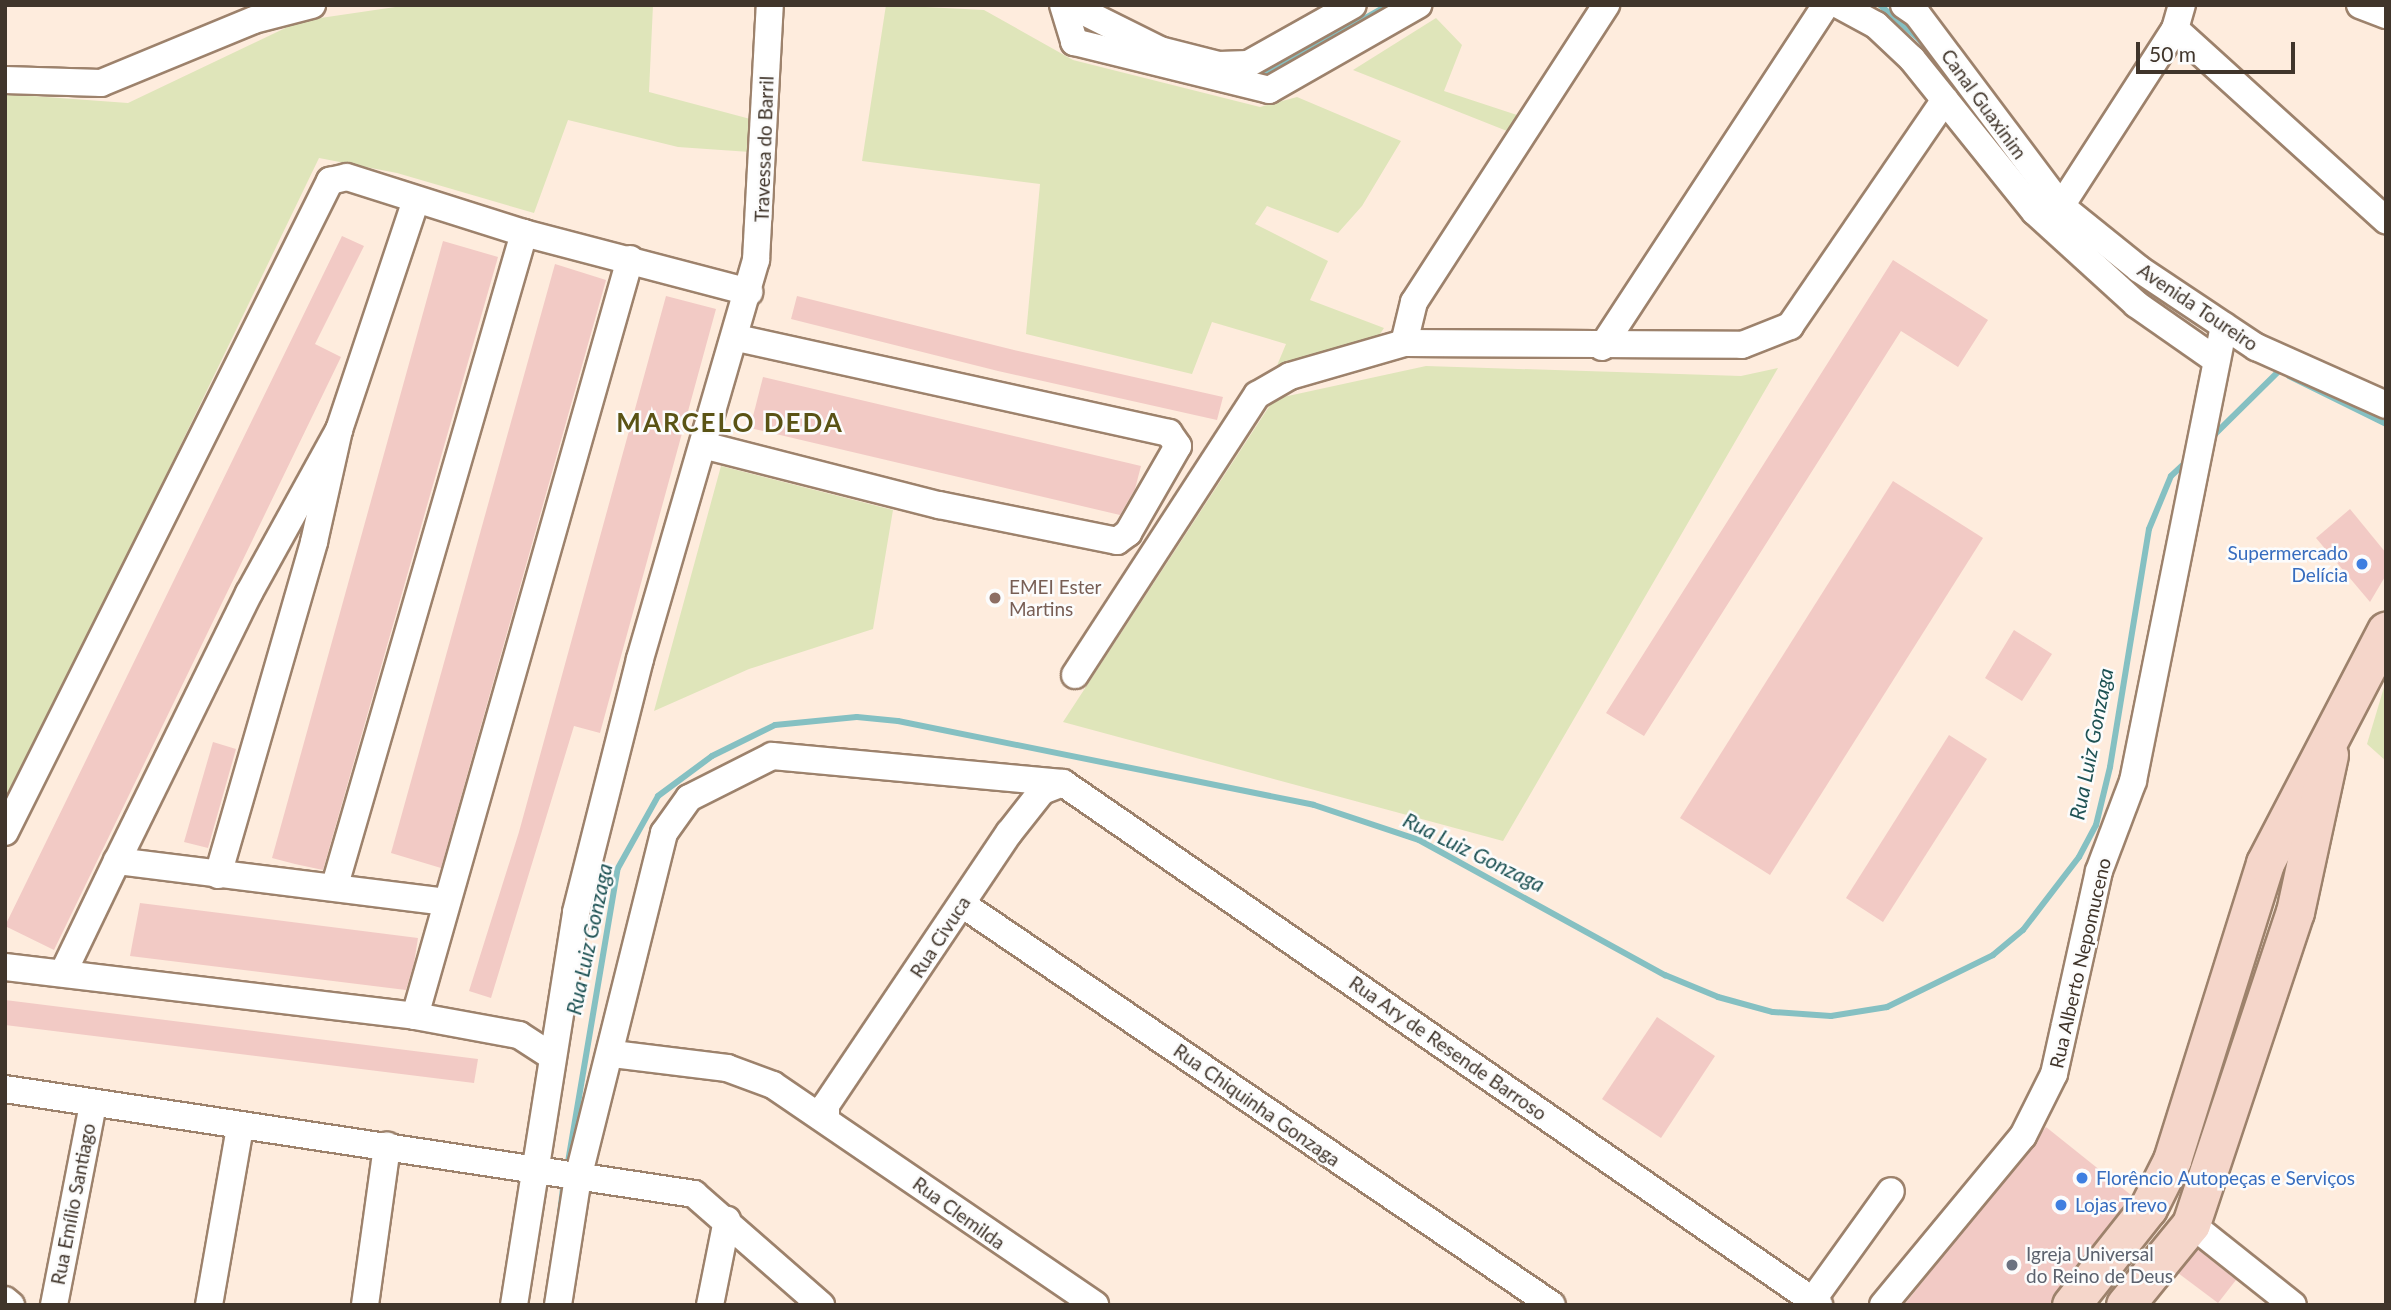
<!DOCTYPE html>
<meta charset="utf-8">
<style>
body{margin:0}
#map{position:relative;width:2391px;height:1310px;overflow:hidden;background:#feecdd;font-family:Lato,sans-serif}
div>[style]{position:absolute}
.green>*{inset:0;background:#dfe5ba}
.stream>*{height:6px;margin:-3px;padding:0 3px;transform-origin:3px;border-radius:3px;background:#85c0c2}
.building>*{inset:0;background:#f2cac5}
.roads{filter:drop-shadow(2px 0 #9d826c) drop-shadow(-2px 0 #9d826c) drop-shadow(0 2px #9d826c) drop-shadow(0 -2px #9d826c)}
.street>*{height:26px;margin:-13px;padding:0 13px;transform-origin:13px;border-radius:13px;background:#fff}
.secondary>*{height:37px;margin:-18.5px;padding:0 18.5px;transform-origin:18.5px;border-radius:18.5px;background:#f5d6ca}
.dots>*{width:19px;height:19px;translate:-50% -50%;box-sizing:border-box;border:4px solid #fcfcfc;border-radius:50%}
span{translate:-50% -50%;white-space:nowrap;text-align:center;line-height:1.15;-webkit-text-stroke:5px #fcfcfc;paint-order:stroke}
.street-label{font-size:19px;color:#40352b}
.shop-label{font-size:19px;color:#366cbe}
.right{translate:-100% -50%;text-align:right}
.left{translate:0 -50%;text-align:left}
.education-label{font-size:19px;color:#785e54}
.worship-label{font-size:19px;color:#5b616d}
.water-label{font-size:21px;color:#1e5254;font-style:italic}
.district-label{font-size:26px;color:#5a5315;font-weight:700;letter-spacing:2px}
.frame{position:absolute;inset:0;border:7px solid #40352b;pointer-events:none}
.scale{position:absolute;left:2136px;top:42px;width:159px;height:32px;box-sizing:border-box;border:4px solid #40352b;border-top:0;padding-left:9px;font-size:21px;line-height:24px;white-space:nowrap;color:#40352b;-webkit-text-stroke:5px #fcfcfc;paint-order:stroke}
</style>
<div id="map">
<div class="green">
<div style="clip-path:polygon(409px 5px,653px 5px,649px 92px,754px 120px,750px 152px,678px 147px,568px 120px,534px 213px,397px 173px,319px 158px,5px 809px,5px 94px,128px 103px,300px 21px)"></div>
<div style="clip-path:polygon(886px 5px,984px 10px,1073px 60px,1260px 107px,1297px 97px,1401px 141px,1362px 206px,1338px 233px,1267px 206px,1255px 224px,1328px 261px,1310px 300px,1384px 328px,1378px 337px,1276px 368px,1286px 344px,1212px 322px,1192px 374px,1026px 334px,1040px 184px,862px 161px)"></div>
<div style="clip-path:polygon(1436px 18px,1462px 45px,1444px 91px,1517px 115px,1507px 131px,1353px 70px)"></div>
<div style="clip-path:polygon(1426px 366px,1741px 376px,1778px 368px,1503px 841px,1063px 722px,1274px 399px)"></div>
<div style="clip-path:polygon(721px 466px,893px 510px,873px 629px,749px 669px,654px 711px)"></div>
<div style="clip-path:polygon(2385px 684px,2386px 684px,2386px 761px,2367px 744px)"></div>
</div>
<div class="stream">
<div style="left:1880px;top:5px;width:52px;rotate:41.1deg"></div>
<div style="left:1919px;top:39px;width:153px;rotate:53deg"></div>
<div style="left:1249px;top:74px;width:20px;rotate:-3deg"></div>
<div style="left:1269px;top:73px;width:137px;rotate:-29.7deg"></div>
<div style="left:2289px;top:376px;width:108px;rotate:26.3deg"></div>
<div style="left:2210px;top:439px;width:97px;rotate:-44.6deg"></div>
<div style="left:567px;top:1168px;width:304px;rotate:-80.4deg"></div>
<div style="left:618px;top:868px;width:82px;rotate:-60.9deg"></div>
<div style="left:658px;top:796px;width:67px;rotate:-36.5deg"></div>
<div style="left:712px;top:756px;width:70px;rotate:-26.2deg"></div>
<div style="left:775px;top:725px;width:82px;rotate:-5.6deg"></div>
<div style="left:857px;top:717px;width:41px;rotate:5.6deg"></div>
<div style="left:898px;top:721px;width:424px;rotate:11.4deg"></div>
<div style="left:1314px;top:805px;width:111px;rotate:18.4deg"></div>
<div style="left:1419px;top:840px;width:281px;rotate:28.8deg"></div>
<div style="left:1665px;top:975px;width:57px;rotate:22.5deg"></div>
<div style="left:1718px;top:997px;width:57px;rotate:15.3deg"></div>
<div style="left:1773px;top:1012px;width:58px;rotate:3.9deg"></div>
<div style="left:1831px;top:1016px;width:57px;rotate:-9.1deg"></div>
<div style="left:1887px;top:1007px;width:118px;rotate:-26.1deg"></div>
<div style="left:1993px;top:955px;width:39px;rotate:-40deg"></div>
<div style="left:2023px;top:930px;width:92px;rotate:-52.5deg"></div>
<div style="left:2079px;top:857px;width:36px;rotate:-62deg"></div>
<div style="left:2096px;top:825px;width:60px;rotate:-76.4deg"></div>
<div style="left:2110px;top:767px;width:241px;rotate:-80.7deg"></div>
<div style="left:2149px;top:529px;width:57px;rotate:-67.5deg"></div>
<div style="left:2171px;top:476px;width:22px;rotate:-43deg"></div>
<div style="left:560px;top:1213px;width:31px;rotate:-83deg"></div>
</div>
<div class="building">
<div style="clip-path:polygon(342px 236px,364px 246px,315px 344px,341px 357px,54px 950px,5px 926px)"></div>
<div style="clip-path:polygon(443px 241px,498px 257px,323px 870px,295px 864px,272px 858px)"></div>
<div style="clip-path:polygon(1893px 260px,1988px 320px,1958px 367px,1901px 331px,1644px 736px,1606px 713px)"></div>
<div style="clip-path:polygon(555px 264px,606px 280px,441px 868px,391px 853px)"></div>
<div style="clip-path:polygon(666px 296px,716px 309px,600px 733px,574px 726px,491px 998px,469px 991px,519px 832px)"></div>
<div style="clip-path:polygon(797px 296px,1014px 350px,1223px 397px,1217px 420px,998px 371px,791px 319px)"></div>
<div style="clip-path:polygon(763px 377px,1141px 466px,1135px 489px,1120px 515px,750px 428px)"></div>
<div style="clip-path:polygon(1893px 481px,1983px 538px,1770px 875px,1680px 818px)"></div>
<div style="clip-path:polygon(2350px 509px,2386px 553px,2386px 575px,2370px 602px,2316px 538px)"></div>
<div style="clip-path:polygon(2014px 630px,2052px 654px,2022px 701px,1985px 678px)"></div>
<div style="clip-path:polygon(1949px 735px,1987px 759px,1883px 922px,1846px 898px)"></div>
<div style="clip-path:polygon(213px 742px,236px 749px,208px 848px,184px 842px)"></div>
<div style="clip-path:polygon(140px 903px,418px 938px,414px 963px,406px 990px,130px 956px)"></div>
<div style="clip-path:polygon(5px 1000px,478px 1059px,474px 1083px,5px 1025px)"></div>
<div style="clip-path:polygon(1657px 1017px,1715px 1056px,1661px 1138px,1602px 1099px)"></div>
<div style="clip-path:polygon(2046px 1127px,2131px 1195px,2050px 1305px,1904px 1305px)"></div>
<div style="clip-path:polygon(2197px 1249px,2236px 1280px,2218px 1303px,2178px 1273px)"></div>
</div>
<div class="roads">
<div class="street">
<div style="left:1063px;top:5px;width:39px;rotate:73deg"></div>
<div style="left:1074px;top:42px;width:201px;rotate:13.8deg"></div>
<div style="left:1269px;top:90px;width:172px;rotate:-29.7deg"></div>
<div style="left:1070px;top:5px;width:101px;rotate:26.6deg"></div>
<div style="left:1160px;top:50px;width:61px;rotate:14.3deg"></div>
<div style="left:1219px;top:65px;width:29px;rotate:-2deg"></div>
<div style="left:1248px;top:64px;width:120px;rotate:-29.3deg"></div>
<div style="left:1839px;top:5px;width:42px;rotate:28.4deg"></div>
<div style="left:1876px;top:25px;width:50px;rotate:43.4deg"></div>
<div style="left:1912px;top:59px;width:196px;rotate:51.2deg"></div>
<div style="left:2035px;top:212px;width:137px;rotate:42.3deg"></div>
<div style="left:2136px;top:304px;width:98px;rotate:35deg"></div>
<div style="left:1904px;top:5px;width:16px;rotate:35deg"></div>
<div style="left:1917px;top:14px;width:240px;rotate:53.1deg"></div>
<div style="left:2061px;top:206px;width:100px;rotate:38.9deg"></div>
<div style="left:2139px;top:269px;width:141px;rotate:33.7deg"></div>
<div style="left:2256px;top:347px;width:142px;rotate:24deg"></div>
<div style="left:2360px;top:5px;width:28px;rotate:21deg"></div>
<div style="left:2175px;top:29px;width:285px;rotate:42.2deg"></div>
<div style="left:5px;top:80px;width:96px;rotate:1.8deg"></div>
<div style="left:101px;top:83px;width:165px;rotate:-22.4deg"></div>
<div style="left:254px;top:20px;width:60px;rotate:-14.5deg"></div>
<div style="left:2061px;top:206px;width:211px;rotate:-57.2deg"></div>
<div style="left:2175px;top:29px;width:25px;rotate:-74deg"></div>
<div style="left:1404px;top:343px;width:42px;rotate:-76.3deg"></div>
<div style="left:1414px;top:302px;width:354px;rotate:-57.1deg"></div>
<div style="left:1602px;top:347px;width:409px;rotate:-56.8deg"></div>
<div style="left:339px;top:430px;width:186px;rotate:118.9deg"></div>
<div style="left:249px;top:593px;width:299px;rotate:116.2deg"></div>
<div style="left:117px;top:861px;width:331px;rotate:7.1deg"></div>
<div style="left:703px;top:445px;width:244px;rotate:14.3deg"></div>
<div style="left:939px;top:505px;width:182px;rotate:11.4deg"></div>
<div style="left:1117px;top:541px;width:14px;rotate:-36deg"></div>
<div style="left:1128px;top:533px;width:100px;rotate:-60.1deg"></div>
<div style="left:1178px;top:446px;width:16px;rotate:-125deg"></div>
<div style="left:1169px;top:433px;width:445px;rotate:-167.6deg"></div>
<div style="left:1075px;top:675px;width:334px;rotate:-57deg"></div>
<div style="left:1257px;top:395px;width:38px;rotate:-30deg"></div>
<div style="left:1290px;top:376px;width:119px;rotate:-16.1deg"></div>
<div style="left:1404px;top:343px;width:338px;rotate:0.3deg"></div>
<div style="left:1742px;top:345px;width:52px;rotate:-21.6deg"></div>
<div style="left:1790px;top:326px;width:274px;rotate:-55.6deg"></div>
<div style="left:5px;top:832px;width:728px;rotate:-63.47deg"></div>
<div style="left:330px;top:181px;width:17px;rotate:-13deg"></div>
<div style="left:347px;top:177px;width:186px;rotate:17.6deg"></div>
<div style="left:524px;top:233px;width:233px;rotate:14.7deg"></div>
<div style="left:218px;top:875px;width:347px;rotate:-73.9deg"></div>
<div style="left:314px;top:542px;width:115px;rotate:-77.4deg"></div>
<div style="left:339px;top:430px;width:243px;rotate:-71.5deg"></div>
<div style="left:335px;top:885px;width:679px;rotate:-73.83deg"></div>
<div style="left:962px;top:904px;width:713px;rotate:34.2deg"></div>
<div style="left:5px;top:967px;width:413px;rotate:6.8deg"></div>
<div style="left:415px;top:1016px;width:106px;rotate:10.4deg"></div>
<div style="left:519px;top:1035px;width:40px;rotate:32.9deg"></div>
<div style="left:63px;top:973px;width:124px;rotate:-64.3deg"></div>
<div style="left:415px;top:1016px;width:787px;rotate:-74.14deg"></div>
<div style="left:613px;top:1054px;width:115px;rotate:7deg"></div>
<div style="left:727px;top:1068px;width:49px;rotate:20.3deg"></div>
<div style="left:773px;top:1085px;width:390px;rotate:34.3deg"></div>
<div style="left:5px;top:1089px;width:697px;rotate:8.66deg"></div>
<div style="left:694px;top:1194px;width:169px;rotate:41.2deg"></div>
<div style="left:826px;top:1117px;width:12px;rotate:-90deg"></div>
<div style="left:826px;top:1105px;width:328px;rotate:-56.1deg"></div>
<div style="left:1009px;top:833px;width:53px;rotate:-51.8deg"></div>
<div style="left:1042px;top:791px;width:22px;rotate:-21deg"></div>
<div style="left:1063px;top:783px;width:919px;rotate:34.62deg"></div>
<div style="left:2191px;top:1224px;width:130px;rotate:38.5deg"></div>
<div style="left:5px;top:1300px;width:8px;rotate:40deg"></div>
<div style="left:54px;top:1305px;width:205px;rotate:-79deg"></div>
<div style="left:209px;top:1305px;width:181px;rotate:-80.1deg"></div>
<div style="left:365px;top:1305px;width:161px;rotate:-82.1deg"></div>
<div style="left:514px;top:1305px;width:398px;rotate:-81deg"></div>
<div style="left:576px;top:912px;width:261px;rotate:-75.8deg"></div>
<div style="left:640px;top:659px;width:416px;rotate:-73.8deg"></div>
<div style="left:756px;top:260px;width:255px;rotate:-86.9deg"></div>
<div style="left:558px;top:1305px;width:129px;rotate:-81.1deg"></div>
<div style="left:578px;top:1178px;width:356px;rotate:-76deg"></div>
<div style="left:664px;top:833px;width:43px;rotate:-54.5deg"></div>
<div style="left:689px;top:798px;width:93px;rotate:-26.8deg"></div>
<div style="left:772px;top:756px;width:292px;rotate:5.3deg"></div>
<div style="left:710px;top:1305px;width:87px;rotate:-78.7deg"></div>
<div style="left:1809px;top:1305px;width:140px;rotate:-54.3deg"></div>
<div style="left:1883px;top:1305px;width:219px;rotate:-50.4deg"></div>
<div style="left:2023px;top:1136px;width:69px;rotate:-63.4deg"></div>
<div style="left:2054px;top:1074px;width:208px;rotate:-77.5deg"></div>
<div style="left:2099px;top:871px;width:96px;rotate:-69.3deg"></div>
<div style="left:2133px;top:781px;width:464px;rotate:-78.7deg"></div>
</div>
<div class="secondary">
<div style="left:2071px;top:1305px;width:124px;rotate:-51.6deg"></div>
<div style="left:2148px;top:1208px;width:54px;rotate:-63.4deg"></div>
<div style="left:2172px;top:1160px;width:311px;rotate:-72.6deg"></div>
<div style="left:2265px;top:863px;width:262px;rotate:-62.5deg"></div>
<div style="left:2125px;top:1305px;width:104px;rotate:-50.8deg"></div>
<div style="left:2191px;top:1224px;width:329px;rotate:-71.6deg"></div>
<div style="left:2295px;top:912px;width:161px;rotate:-77.8deg"></div>
</div>
</div>
<div class="dots">
<div style="left:2362px;top:564px;background:#3f7fe0"></div>
<div style="left:995px;top:598px;background:#8d6e63"></div>
<div style="left:2082px;top:1178px;background:#3f7fe0"></div>
<div style="left:2061px;top:1205px;background:#3f7fe0"></div>
<div style="left:2012px;top:1265px;background:#6b7280"></div>
</div>
<div class="street-label">
<span style="left:1984px;top:104px;rotate:54deg">Canal Guaxinim</span>
<span style="left:764px;top:149px;rotate:-88deg">Travessa do Barril</span>
<span style="left:2198px;top:307px;rotate:34deg">Avenida Toureiro</span>
<span style="left:940px;top:937px;rotate:-57deg">Rua Civuca</span>
<span style="left:2080px;top:963px;rotate:-77deg">Rua Alberto Nepomuceno</span>
<span style="left:1448px;top:1048px;rotate:35deg">Rua Ary de Resende Barroso</span>
<span style="left:1257px;top:1105px;rotate:35deg">Rua Chiquinha Gonzaga</span>
<span style="left:73px;top:1204px;rotate:-79deg">Rua Emílio Santiago</span>
<span style="left:959px;top:1213px;rotate:36deg">Rua Clemilda</span>
</div>
<div class="shop-label">
<span class="right" style="left:2348px;top:564px">Supermercado<br>Delícia</span>
<span class="left" style="left:2096px;top:1178px">Florêncio Autopeças e Serviços</span>
<span class="left" style="left:2075px;top:1205px">Lojas Trevo</span>
</div>
<div class="education-label">
<span class="left" style="left:1009px;top:598px">EMEI Ester<br>Martins</span>
</div>
<div class="worship-label">
<span class="left" style="left:2026px;top:1265px">Igreja Universal<br>do Reino de Deus</span>
</div>
<div class="water-label">
<span style="left:2091px;top:744px;rotate:-79deg">Rua Luiz Gonzaga</span>
<span style="left:1474px;top:852px;rotate:26deg">Rua Luiz Gonzaga</span>
<span style="left:589px;top:939px;rotate:-78deg">Rua Luiz Gonzaga</span>
</div>
<div class="district-label">
<span style="left:730px;top:423px">MARCELO DEDA</span>
</div>
<div class="frame"></div>
<div class="scale">50 m</div>
</div>
